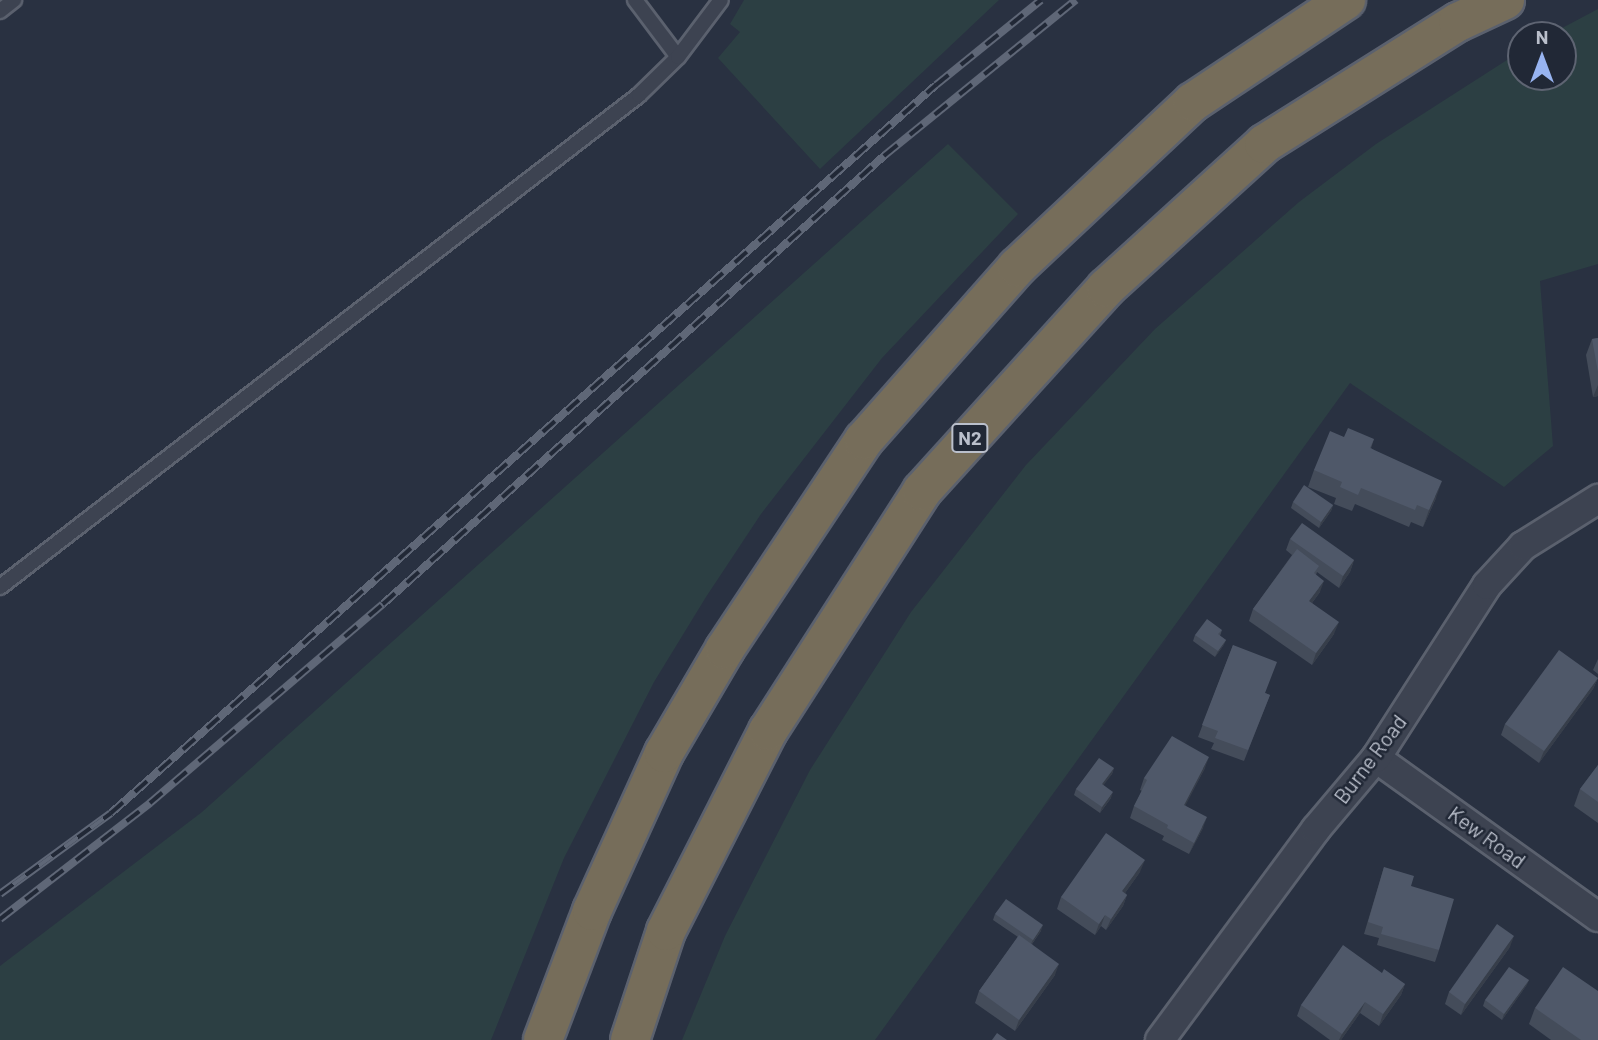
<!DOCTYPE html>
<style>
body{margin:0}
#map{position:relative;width:1598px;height:1040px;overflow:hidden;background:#293141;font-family:Barlow,sans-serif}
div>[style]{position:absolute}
.green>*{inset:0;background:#2c3f43}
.roads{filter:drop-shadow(2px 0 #5b616e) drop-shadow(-2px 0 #5b616e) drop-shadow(0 2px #5b616e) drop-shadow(0 -2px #5b616e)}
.lane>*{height:14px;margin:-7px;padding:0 7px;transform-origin:7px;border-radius:7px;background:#3d4351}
.street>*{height:28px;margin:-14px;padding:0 14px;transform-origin:14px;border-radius:14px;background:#3d4351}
.highway>*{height:38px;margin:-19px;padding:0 19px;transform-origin:19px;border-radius:19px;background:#766d5a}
.rail>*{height:8px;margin-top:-4px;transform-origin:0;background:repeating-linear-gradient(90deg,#212836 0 16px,#5f6777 0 32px);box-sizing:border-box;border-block:2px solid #5f6777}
.wall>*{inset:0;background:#444c5a}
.shaded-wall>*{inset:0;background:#373e4a}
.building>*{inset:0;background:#4f5869}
span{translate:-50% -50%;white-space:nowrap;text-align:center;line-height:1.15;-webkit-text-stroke:5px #212836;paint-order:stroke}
.shield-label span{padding:2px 5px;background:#212836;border:2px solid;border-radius:5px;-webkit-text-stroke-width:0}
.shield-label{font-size:19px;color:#babfcb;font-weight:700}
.street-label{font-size:21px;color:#babfcb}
.north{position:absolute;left:1507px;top:21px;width:70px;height:70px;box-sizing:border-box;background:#212836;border:2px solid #5e6472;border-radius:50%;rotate:0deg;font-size:19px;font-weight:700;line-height:28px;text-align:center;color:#babfcb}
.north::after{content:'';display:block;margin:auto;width:24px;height:32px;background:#98b4f1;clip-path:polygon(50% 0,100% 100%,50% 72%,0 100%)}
</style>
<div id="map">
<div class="green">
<div style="clip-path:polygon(744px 0,999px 0,820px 169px,718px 58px,740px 32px,730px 24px)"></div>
<div style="clip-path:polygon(1598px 9px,1598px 264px,1540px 281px,1553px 446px,1504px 487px,1350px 383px,875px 1040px,682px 1040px,725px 936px,810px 770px,911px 612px,1026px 465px,1155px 329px,1299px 202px,1376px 144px,1521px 51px,1521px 77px,1563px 77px,1563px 35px,1549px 35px)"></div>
<div style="clip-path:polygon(948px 144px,1018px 214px,882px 358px,761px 514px,706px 597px,654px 682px,564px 858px,491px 1040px,0 1040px,0 966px,202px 812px)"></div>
</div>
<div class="roads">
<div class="lane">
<div style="left:635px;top:0;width:71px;rotate:53deg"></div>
<div style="left:0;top:11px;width:18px;rotate:-38deg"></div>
<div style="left:0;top:587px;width:806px;rotate:-37.59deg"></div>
<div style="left:639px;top:95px;width:54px;rotate:-44.3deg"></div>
<div style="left:678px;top:57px;width:71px;rotate:-53deg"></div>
</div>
<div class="street">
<div style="left:1376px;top:758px;width:273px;rotate:35.6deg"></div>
<div style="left:1160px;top:1040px;width:262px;rotate:-53.5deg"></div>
<div style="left:1316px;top:829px;width:93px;rotate:-49.8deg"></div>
<div style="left:1376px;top:758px;width:206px;rotate:-57.3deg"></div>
<div style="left:1487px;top:585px;width:53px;rotate:-47.3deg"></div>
<div style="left:1523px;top:546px;width:89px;rotate:-32.1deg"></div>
</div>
<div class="highway">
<div style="left:543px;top:1040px;width:138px;rotate:-69.2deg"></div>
<div style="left:592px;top:911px;width:174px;rotate:-65.5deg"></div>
<div style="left:664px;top:753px;width:121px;rotate:-59.6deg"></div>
<div style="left:725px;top:649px;width:251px;rotate:-56.4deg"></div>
<div style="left:864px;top:440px;width:231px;rotate:-48.5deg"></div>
<div style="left:1017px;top:267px;width:241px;rotate:-43.2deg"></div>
<div style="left:1193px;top:102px;width:184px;rotate:-33.7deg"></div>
<div style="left:630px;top:1040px;width:115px;rotate:-71.7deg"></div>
<div style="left:666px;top:931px;width:225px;rotate:-63deg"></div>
<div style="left:768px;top:731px;width:285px;rotate:-57.3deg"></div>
<div style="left:922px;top:491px;width:274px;rotate:-47.8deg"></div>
<div style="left:1106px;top:288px;width:214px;rotate:-42.3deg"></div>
<div style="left:1264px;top:144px;width:229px;rotate:-32.2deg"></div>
<div style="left:1458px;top:22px;width:52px;rotate:-25.1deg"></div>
</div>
</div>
<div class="rail">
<div style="left:0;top:894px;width:137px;rotate:-36.1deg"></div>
<div style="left:111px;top:813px;width:1100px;rotate:-41.43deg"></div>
<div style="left:936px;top:85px;width:135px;rotate:-39deg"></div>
<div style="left:0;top:919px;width:190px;rotate:-37.7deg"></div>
<div style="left:150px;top:803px;width:306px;rotate:-40.5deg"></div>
<div style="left:383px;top:604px;width:674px;rotate:-41.81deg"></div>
<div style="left:885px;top:155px;width:246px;rotate:-39.1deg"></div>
</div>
<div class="wall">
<div style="clip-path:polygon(1598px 338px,1598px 396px,1593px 397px,1586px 355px,1592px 339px)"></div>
<div style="clip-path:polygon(1344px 437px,1374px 439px,1371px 448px,1436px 498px,1423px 527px,1411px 522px,1409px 527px,1355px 504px,1352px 511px,1334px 504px,1336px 498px,1308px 487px,1314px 470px)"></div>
<div style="clip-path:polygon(1293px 502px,1333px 505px,1331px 511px,1319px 528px,1291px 508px)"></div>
<div style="clip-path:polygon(1290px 539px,1354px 560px,1350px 572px,1339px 588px,1317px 572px,1316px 575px,1320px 592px,1312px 603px,1334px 634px,1312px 665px,1249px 621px,1253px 609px,1292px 555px,1286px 550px)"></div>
<div style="clip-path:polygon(1222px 630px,1220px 636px,1226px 640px,1223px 646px,1215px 657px,1193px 641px,1195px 635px)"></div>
<div style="clip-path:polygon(1233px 645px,1265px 693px,1270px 695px,1244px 761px,1211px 749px,1214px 743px,1198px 737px)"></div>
<div style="clip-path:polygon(1598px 659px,1598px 674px,1593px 670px)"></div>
<div style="clip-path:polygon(1598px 678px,1593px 689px,1539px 763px,1501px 735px,1505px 724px)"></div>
<div style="clip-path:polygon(1598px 765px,1598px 823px,1574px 806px,1580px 789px)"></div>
<div style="clip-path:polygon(1114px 768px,1112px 774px,1103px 785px,1111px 798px,1100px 813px,1074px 795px,1076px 789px)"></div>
<div style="clip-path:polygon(1205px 768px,1185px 805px,1203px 828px,1189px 854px,1162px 840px,1164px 836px,1130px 818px,1134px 806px,1142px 791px,1140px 790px,1144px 778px)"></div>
<div style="clip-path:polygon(1384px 867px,1411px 886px,1439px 950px,1435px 962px,1377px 945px,1379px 938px,1364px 934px)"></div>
<div style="clip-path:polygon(1140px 872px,1125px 893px,1127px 895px,1123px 906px,1106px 930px,1101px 926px,1095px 935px,1057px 909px,1061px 897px)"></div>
<div style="clip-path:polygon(995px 914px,1041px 931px,1032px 944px,1055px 975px,1015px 1031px,975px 1003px,979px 991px,1018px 937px,993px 920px)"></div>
<div style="clip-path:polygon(1510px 947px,1461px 1015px,1445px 1004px,1449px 992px)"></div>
<div style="clip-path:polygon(1382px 973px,1405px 984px,1401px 995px,1379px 1026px,1360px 1013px,1341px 1040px,1330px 1040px,1297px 1016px,1301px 1005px)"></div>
<div style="clip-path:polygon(1529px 980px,1526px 986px,1502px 1020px,1483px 1006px,1485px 1000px)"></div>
<div style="clip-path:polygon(1535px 1008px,1598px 1040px,1551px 1040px,1529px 1024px)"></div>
</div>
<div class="shaded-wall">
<div style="clip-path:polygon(1598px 385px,1598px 396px,1593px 397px)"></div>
<div style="clip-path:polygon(1442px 481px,1436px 498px,1423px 527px,1429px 510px)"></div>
<div style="clip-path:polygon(1333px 505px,1331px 511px,1319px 528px,1321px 522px)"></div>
<div style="clip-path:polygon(1354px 560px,1350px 572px,1339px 588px,1343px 576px)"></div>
<div style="clip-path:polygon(1324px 581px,1320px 592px,1305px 612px,1309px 601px)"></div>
<div style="clip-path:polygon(1339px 622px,1334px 634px,1312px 665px,1316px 653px)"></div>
<div style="clip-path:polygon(1226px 640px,1223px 646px,1215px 657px,1218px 651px)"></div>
<div style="clip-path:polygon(1598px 678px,1593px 689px,1539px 763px,1544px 751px)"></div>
<div style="clip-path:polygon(1209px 757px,1205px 768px,1180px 816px,1184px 805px)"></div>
<div style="clip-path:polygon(1114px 768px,1112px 774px,1100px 790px,1102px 784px)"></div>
<div style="clip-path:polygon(1113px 792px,1111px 798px,1100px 813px,1102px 807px)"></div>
<div style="clip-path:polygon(1207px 817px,1203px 828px,1189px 854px,1194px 843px)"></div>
<div style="clip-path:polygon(1145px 860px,1140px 872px,1118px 903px,1122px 891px)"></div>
<div style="clip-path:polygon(1127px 895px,1123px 906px,1106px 930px,1111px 919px)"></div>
<div style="clip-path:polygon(1105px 915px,1101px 926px,1095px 935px,1099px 924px)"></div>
<div style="clip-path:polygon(1043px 925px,1041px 931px,1030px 946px,1033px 940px)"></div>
<div style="clip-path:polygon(1514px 936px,1510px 947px,1461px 1015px,1465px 1004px)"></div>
<div style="clip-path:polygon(1059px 964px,1055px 975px,1015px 1031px,1019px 1020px)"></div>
<div style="clip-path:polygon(1529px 980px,1526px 986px,1502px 1020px,1504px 1014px)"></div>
<div style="clip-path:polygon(1405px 984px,1401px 995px,1379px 1026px,1383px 1014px)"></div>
<div style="clip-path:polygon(1365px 1002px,1360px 1013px,1341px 1040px,1339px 1040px,1342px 1034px)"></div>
</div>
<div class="building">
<div style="clip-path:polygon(1598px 338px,1598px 372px,1592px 339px)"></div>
<div style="clip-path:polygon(1348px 428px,1374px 439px,1370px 448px,1442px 481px,1429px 510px,1417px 505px,1415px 510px,1361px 488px,1358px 495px,1340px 487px,1342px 482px,1314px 470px,1330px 431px,1344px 437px)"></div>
<div style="clip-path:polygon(1304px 485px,1333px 505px,1321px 522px,1293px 502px)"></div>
<div style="clip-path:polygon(1302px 523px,1354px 560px,1343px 576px,1290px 539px)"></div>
<div style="clip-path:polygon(1297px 549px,1319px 566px,1314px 573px,1324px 581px,1309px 601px,1339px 622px,1316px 653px,1253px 609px)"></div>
<div style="clip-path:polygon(1207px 619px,1222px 630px,1218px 634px,1226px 640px,1218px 651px,1195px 635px)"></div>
<div style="clip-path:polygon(1233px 645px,1277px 662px,1265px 693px,1270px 695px,1248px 750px,1215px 738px,1218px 731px,1202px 725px)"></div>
<div style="clip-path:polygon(1559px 650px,1598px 678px,1544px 751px,1505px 724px)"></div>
<div style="clip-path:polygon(1172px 736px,1209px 757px,1184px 805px,1207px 817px,1194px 843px,1167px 828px,1168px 825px,1134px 806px,1147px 780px,1144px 778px)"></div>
<div style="clip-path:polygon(1099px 758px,1114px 768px,1102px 784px,1113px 792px,1102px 807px,1076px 789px)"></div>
<div style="clip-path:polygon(1598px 765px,1598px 802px,1580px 789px)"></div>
<div style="clip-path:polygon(1106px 833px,1145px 860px,1122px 891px,1127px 895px,1111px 919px,1105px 915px,1099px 924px,1061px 897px)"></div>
<div style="clip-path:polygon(1384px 867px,1414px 876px,1411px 886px,1454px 899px,1439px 950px,1381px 934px,1383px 927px,1368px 922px)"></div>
<div style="clip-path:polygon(1006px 899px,1043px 925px,1033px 940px,995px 914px)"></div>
<div style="clip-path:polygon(1497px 924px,1514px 936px,1465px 1004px,1449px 992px)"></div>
<div style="clip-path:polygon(1019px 935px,1059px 964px,1019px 1020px,979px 991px)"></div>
<div style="clip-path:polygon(1343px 945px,1382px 973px,1384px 969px,1405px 984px,1383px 1014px,1365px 1002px,1342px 1034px,1301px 1005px)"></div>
<div style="clip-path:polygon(1509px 967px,1529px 980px,1504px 1014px,1485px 1000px)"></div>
<div style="clip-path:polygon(1563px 967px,1598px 991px,1598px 1040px,1581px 1040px,1535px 1008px)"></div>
<div style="clip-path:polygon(997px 1033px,1007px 1040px,992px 1040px)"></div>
</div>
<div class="shield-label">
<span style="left:970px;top:438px">N2</span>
</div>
<div class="street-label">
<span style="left:1370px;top:759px;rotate:-53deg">Burne Road</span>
<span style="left:1487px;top:837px;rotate:36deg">Kew Road</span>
</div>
<div class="north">N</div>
</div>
